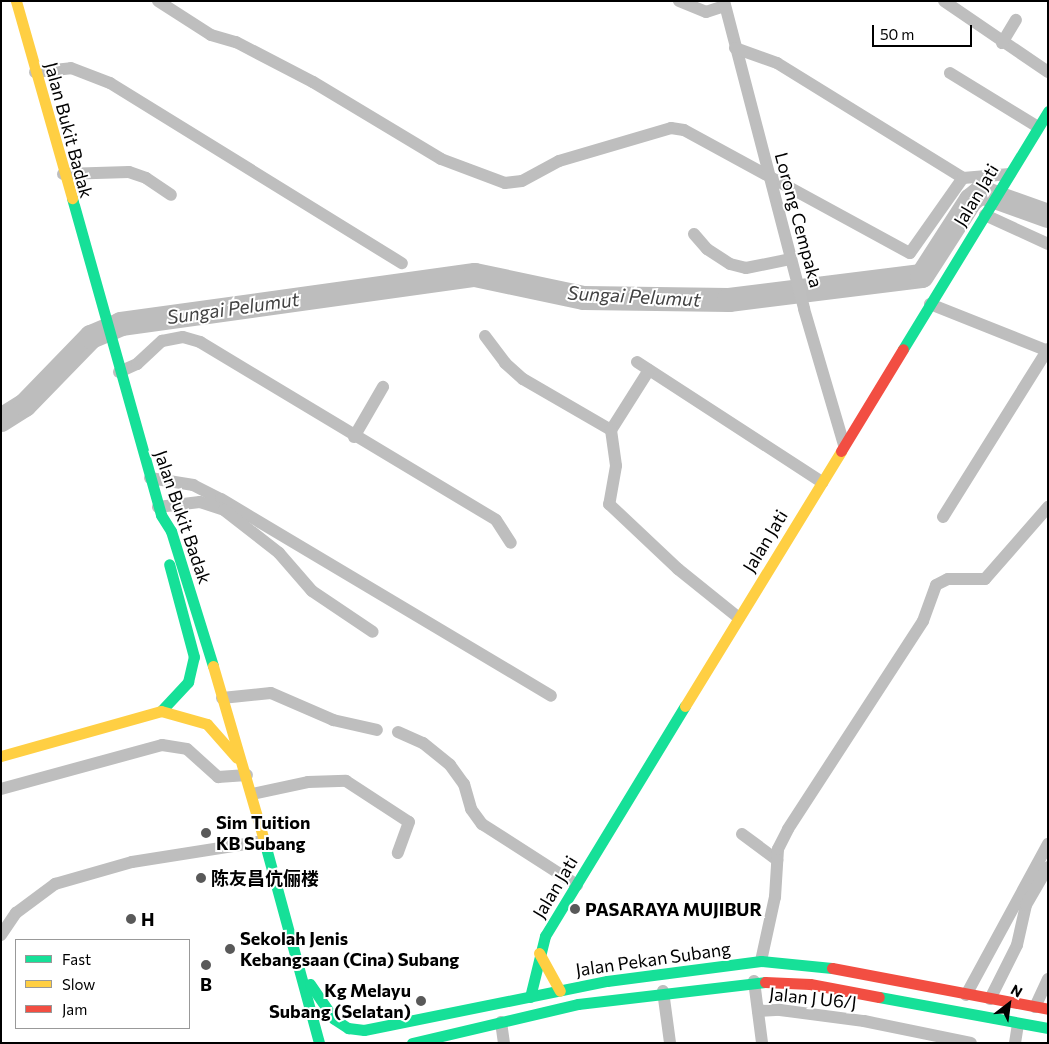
<!DOCTYPE html>
<meta charset="utf-8">
<style>
body{margin:0}
#map{position:relative;width:1049px;height:1044px;overflow:hidden;background:#fff;font-family:Commissioner,"Noto Sans SC",sans-serif}
div>[style]{position:absolute}
.river>*{height:24px;margin:-12px;padding:0 12px;transform-origin:12px;border-radius:12px;background:#bdbdbd}
.street>*{height:12px;margin:-6px;padding:0 6px;transform-origin:6px;border-radius:6px;background:#bebebe}
.fast>*{height:11px;margin:-5.5px;padding:0 5.5px;transform-origin:5.5px;border-radius:5.5px;background:#16e098}
.slow>*{height:11px;margin:-5.5px;padding:0 5.5px;transform-origin:5.5px;border-radius:5.5px;background:#ffcf43}
.jam>*{height:11px;margin:-5.5px;padding:0 5.5px;transform-origin:5.5px;border-radius:5.5px;background:#f24e42}
.dots>*{width:14px;height:14px;translate:-50% -50%;box-sizing:border-box;border:2px solid #fff;border-radius:50%}
span{translate:-50% -50%;white-space:nowrap;text-align:center;line-height:1.15;-webkit-text-stroke:4px #fff;paint-order:stroke}
.street-label{font-size:18px;color:#000}
.poi-label{font-size:18px;color:#000;font-weight:700}
.left{translate:0 -50%;text-align:left}
.right{translate:-100% -50%;text-align:right}
.water-label{font-size:19px;color:#424242;font-style:italic}
.frame{position:absolute;inset:0;border:2px solid #000;pointer-events:none}
.legend{position:absolute;left:15px;top:939px;width:175px;height:90px;box-sizing:border-box;background:#fff;border:1px solid #999;margin:0;padding:6px 9px;list-style:none;font-size:15px;color:#000}
.legend li{display:flex;align-items:center;gap:10px;height:25px}
.legend b{width:25px;border:1px solid #999}
.north{position:absolute;left:984px;top:979px;width:50px;height:50px;-webkit-text-stroke:4px #fff;paint-order:stroke;rotate:30deg;font-size:14px;font-weight:700;line-height:20px;text-align:center;color:#000}
.north::after{content:'';display:block;margin:auto;width:18px;height:22px;background:#000;clip-path:polygon(50% 0,100% 100%,50% 72%,0 100%)}
.scale{position:absolute;left:872px;top:25px;width:100px;height:22px;box-sizing:border-box;border:2px solid #000;border-top:0;padding-left:6px;font-size:15px;line-height:18px;white-space:nowrap;color:#000;-webkit-text-stroke:4px #fff;paint-order:stroke}
</style>
<div id="map">
<div class="river">
<div style="left:1px;top:420px;width:28px;rotate:-32deg"></div>
<div style="left:25px;top:405px;width:95px;rotate:-45.9deg"></div>
<div style="left:91px;top:337px;width:33px;rotate:-23deg"></div>
<div style="left:121px;top:324px;width:357px;rotate:-7.9deg"></div>
<div style="left:475px;top:275px;width:111px;rotate:11.9deg"></div>
<div style="left:584px;top:298px;width:145px;rotate:0.8deg"></div>
<div style="left:729px;top:300px;width:194px;rotate:-7.1deg"></div>
<div style="left:922px;top:276px;width:90px;rotate:-57.2deg"></div>
<div style="left:971px;top:200px;width:13px;rotate:-39deg"></div>
<div style="left:981px;top:192px;width:71px;rotate:19.7deg"></div>
</div>
<div class="street">
<div style="left:158px;top:1px;width:63px;rotate:32.7deg"></div>
<div style="left:211px;top:35px;width:26px;rotate:16deg"></div>
<div style="left:236px;top:42px;width:87px;rotate:27.5deg"></div>
<div style="left:313px;top:82px;width:149px;rotate:31deg"></div>
<div style="left:441px;top:159px;width:68px;rotate:20.6deg"></div>
<div style="left:505px;top:183px;width:17px;rotate:-7deg"></div>
<div style="left:522px;top:181px;width:42px;rotate:-28.4deg"></div>
<div style="left:559px;top:161px;width:117px;rotate:-16.4deg"></div>
<div style="left:671px;top:128px;width:13px;rotate:9deg"></div>
<div style="left:684px;top:130px;width:257px;rotate:28.6deg"></div>
<div style="left:910px;top:253px;width:92px;rotate:-54.8deg"></div>
<div style="left:679px;top:1px;width:29px;rotate:22deg"></div>
<div style="left:706px;top:12px;width:20px;rotate:-18deg"></div>
<div style="left:724px;top:1px;width:318px;rotate:75.4deg"></div>
<div style="left:804px;top:309px;width:142px;rotate:73.6deg"></div>
<div style="left:944px;top:1px;width:126px;rotate:34.3deg"></div>
<div style="left:1002px;top:43px;width:27px;rotate:-59deg"></div>
<div style="left:735px;top:48px;width:45px;rotate:19.7deg"></div>
<div style="left:777px;top:63px;width:219px;rotate:31.7deg"></div>
<div style="left:963px;top:178px;width:47px;rotate:-4.9deg"></div>
<div style="left:35px;top:72px;width:36px;rotate:-6deg"></div>
<div style="left:71px;top:68px;width:42px;rotate:21deg"></div>
<div style="left:110px;top:83px;width:343px;rotate:31.7deg"></div>
<div style="left:950px;top:73px;width:103px;rotate:31.5deg"></div>
<div style="left:63px;top:174px;width:66px;rotate:-1.7deg"></div>
<div style="left:129px;top:172px;width:18px;rotate:19deg"></div>
<div style="left:146px;top:178px;width:30px;rotate:34deg"></div>
<div style="left:985px;top:215px;width:69px;rotate:24.7deg"></div>
<div style="left:694px;top:234px;width:20px;rotate:49deg"></div>
<div style="left:707px;top:249px;width:27px;rotate:33deg"></div>
<div style="left:730px;top:264px;width:16px;rotate:14deg"></div>
<div style="left:746px;top:268px;width:46px;rotate:-11.3deg"></div>
<div style="left:930px;top:304px;width:127px;rotate:21.7deg"></div>
<div style="left:485px;top:336px;width:34px;rotate:53deg"></div>
<div style="left:505px;top:363px;width:24px;rotate:42deg"></div>
<div style="left:523px;top:379px;width:102px;rotate:30.1deg"></div>
<div style="left:637px;top:362px;width:221px;rotate:33deg"></div>
<div style="left:649px;top:370px;width:71px;rotate:122.3deg"></div>
<div style="left:611px;top:430px;width:36px;rotate:82deg"></div>
<div style="left:616px;top:466px;width:39px;rotate:100deg"></div>
<div style="left:609px;top:504px;width:95px;rotate:43.3deg"></div>
<div style="left:678px;top:569px;width:78px;rotate:38.8deg"></div>
<div style="left:119px;top:372px;width:20px;rotate:-24deg"></div>
<div style="left:137px;top:364px;width:34px;rotate:-43deg"></div>
<div style="left:162px;top:341px;width:21px;rotate:-11deg"></div>
<div style="left:183px;top:337px;width:18px;rotate:16deg"></div>
<div style="left:200px;top:342px;width:345px;rotate:31deg"></div>
<div style="left:496px;top:520px;width:27px;rotate:57deg"></div>
<div style="left:354px;top:437px;width:58px;rotate:-59.9deg"></div>
<div style="left:150px;top:478px;width:44px;rotate:9.2deg"></div>
<div style="left:193px;top:485px;width:31px;rotate:27deg"></div>
<div style="left:221px;top:499px;width:384px;rotate:30.8deg"></div>
<div style="left:158px;top:507px;width:42px;rotate:-6.8deg"></div>
<div style="left:200px;top:502px;width:25px;rotate:18deg"></div>
<div style="left:224px;top:510px;width:70px;rotate:38deg"></div>
<div style="left:279px;top:553px;width:50px;rotate:49deg"></div>
<div style="left:312px;top:591px;width:73px;rotate:33.9deg"></div>
<div style="left:943px;top:517px;width:198px;rotate:-58deg"></div>
<div style="left:222px;top:698px;width:49px;rotate:-5.8deg"></div>
<div style="left:271px;top:693px;width:68px;rotate:23.5deg"></div>
<div style="left:333px;top:720px;width:45px;rotate:12.8deg"></div>
<div style="left:398px;top:732px;width:27px;rotate:24deg"></div>
<div style="left:423px;top:743px;width:35px;rotate:39deg"></div>
<div style="left:450px;top:765px;width:24px;rotate:54deg"></div>
<div style="left:464px;top:784px;width:26px;rotate:74deg"></div>
<div style="left:471px;top:809px;width:19px;rotate:54deg"></div>
<div style="left:482px;top:824px;width:113px;rotate:32.7deg"></div>
<div style="left:1px;top:789px;width:167px;rotate:-15.3deg"></div>
<div style="left:162px;top:745px;width:25px;rotate:9deg"></div>
<div style="left:187px;top:749px;width:42px;rotate:42.1deg"></div>
<div style="left:218px;top:777px;width:29px;rotate:-4deg"></div>
<div style="left:252px;top:794px;width:57px;rotate:-12.1deg"></div>
<div style="left:308px;top:782px;width:38px;rotate:-2deg"></div>
<div style="left:346px;top:781px;width:75px;rotate:33.1deg"></div>
<div style="left:409px;top:822px;width:33px;rotate:110deg"></div>
<div style="left:742px;top:834px;width:44px;rotate:36.6deg"></div>
<div style="left:1px;top:935px;width:27px;rotate:-56deg"></div>
<div style="left:16px;top:913px;width:49px;rotate:-36.6deg"></div>
<div style="left:55px;top:884px;width:80px;rotate:-15.9deg"></div>
<div style="left:132px;top:862px;width:134px;rotate:-9deg"></div>
<div style="left:761px;top:961px;width:66px;rotate:-77.7deg"></div>
<div style="left:775px;top:897px;width:48px;rotate:-86.4deg"></div>
<div style="left:778px;top:849px;width:22px;rotate:-63deg"></div>
<div style="left:788px;top:829px;width:248px;rotate:-57deg"></div>
<div style="left:923px;top:621px;width:38px;rotate:-70deg"></div>
<div style="left:936px;top:585px;width:13px;rotate:-27deg"></div>
<div style="left:948px;top:579px;width:37px"></div>
<div style="left:985px;top:579px;width:96px;rotate:-48.8deg"></div>
<div style="left:754px;top:981px;width:63px;rotate:82.6deg"></div>
<div style="left:663px;top:991px;width:52px;rotate:82.3deg"></div>
<div style="left:966px;top:995px;width:172px;rotate:-61.5deg"></div>
<div style="left:990px;top:999px;width:60px;rotate:-63.4deg"></div>
<div style="left:1017px;top:945px;width:41px;rotate:-77.3deg"></div>
<div style="left:1026px;top:905px;width:44px;rotate:-59.9deg"></div>
<div style="left:1035px;top:1007px;width:31px;rotate:-65deg"></div>
<div style="left:758px;top:1011px;width:22px;rotate:-3deg"></div>
<div style="left:780px;top:1010px;width:85px;rotate:7.5deg"></div>
<div style="left:864px;top:1021px;width:109px;rotate:11.6deg"></div>
<div style="left:501px;top:1022px;width:21px;rotate:82deg"></div>
<div style="left:1015px;top:1043px;width:18px;rotate:-81deg"></div>
</div>
<div class="fast">
<div style="left:72px;top:198px;width:329px;rotate:74.3deg"></div>
<div style="left:161px;top:515px;width:19px;rotate:58deg"></div>
<div style="left:171px;top:531px;width:141px;rotate:72.7deg"></div>
<div style="left:903px;top:349px;width:279px;rotate:-58.6deg"></div>
<div style="left:161px;top:711px;width:40px;rotate:-47deg"></div>
<div style="left:188px;top:682px;width:26px;rotate:-77deg"></div>
<div style="left:194px;top:657px;width:96px;rotate:-105deg"></div>
<div style="left:265px;top:844px;width:206px;rotate:74.8deg"></div>
<div style="left:310px;top:984px;width:42px;rotate:55.6deg"></div>
<div style="left:334px;top:1019px;width:17px;rotate:33deg"></div>
<div style="left:348px;top:1028px;width:16px;rotate:7deg"></div>
<div style="left:364px;top:1030px;width:248px;rotate:-11.4deg"></div>
<div style="left:607px;top:981px;width:155px;rotate:-7.4deg"></div>
<div style="left:761px;top:961px;width:71px;rotate:5.6deg"></div>
<div style="left:530px;top:997px;width:63px;rotate:-76.2deg"></div>
<div style="left:545px;top:936px;width:269px;rotate:-58.7deg"></div>
<div style="left:879px;top:997px;width:172px;rotate:10.4deg"></div>
<div style="left:412px;top:1043px;width:171px;rotate:-13.2deg"></div>
<div style="left:578px;top:1004px;width:188px;rotate:-6.7deg"></div>
</div>
<div class="slow">
<div style="left:16px;top:1px;width:205px;rotate:74.1deg"></div>
<div style="left:213px;top:666px;width:185px;rotate:73.7deg"></div>
<div style="left:685px;top:706px;width:299px;rotate:-58.5deg"></div>
<div style="left:1px;top:756px;width:166px;rotate:-15.7deg"></div>
<div style="left:161px;top:711px;width:48px;rotate:15.8deg"></div>
<div style="left:207px;top:724px;width:45px;rotate:48.6deg"></div>
<div style="left:539px;top:953px;width:43px;rotate:61.1deg"></div>
</div>
<div class="jam">
<div style="left:841px;top:451px;width:119px;rotate:-58.7deg"></div>
<div style="left:832px;top:968px;width:220px;rotate:10.7deg"></div>
<div style="left:765px;top:982px;width:45px;rotate:2.5deg"></div>
<div style="left:810px;top:984px;width:70px;rotate:10.7deg"></div>
</div>
<div class="dots">
<div style="left:206px;top:833px;background:#595959"></div>
<div style="left:201px;top:878px;background:#595959"></div>
<div style="left:575px;top:909px;background:#595959"></div>
<div style="left:131px;top:919px;background:#595959"></div>
<div style="left:230px;top:949px;background:#595959"></div>
<div style="left:206px;top:965px;background:#595959"></div>
<div style="left:421px;top:1001px;background:#595959"></div>
</div>
<div class="street-label">
<span style="left:69px;top:130px;rotate:75deg">Jalan Bukit Badak</span>
<span style="left:976px;top:195px;rotate:-59deg">Jalan Jati</span>
<span style="left:799px;top:220px;rotate:75deg">Lorong Cempaka</span>
<span style="left:183px;top:517px;rotate:71deg">Jalan Bukit Badak</span>
<span style="left:765px;top:541px;rotate:-59deg">Jalan Jati</span>
<span style="left:555px;top:887px;rotate:-59deg">Jalan Jati</span>
<span style="left:653px;top:959px;rotate:-8deg">Jalan Pekan Subang</span>
<span style="left:813px;top:998px;rotate:6deg">Jalan J U6/J</span>
</div>
<div class="poi-label">
<span class="left" style="left:216px;top:833px">Sim Tuition<br>KB Subang</span>
<span class="left" style="left:211px;top:878px">陈友昌伉俪楼</span>
<span class="left" style="left:585px;top:909px">PASARAYA MUJIBUR</span>
<span class="left" style="left:141px;top:919px">H</span>
<span class="left" style="left:240px;top:949px">Sekolah Jenis<br>Kebangsaan (Cina) Subang</span>
<span style="left:206px;top:984px">B</span>
<span class="right" style="left:411px;top:1001px">Kg Melayu<br>Subang (Selatan)</span>
</div>
<div class="water-label">
<span style="left:634px;top:296px;rotate:3deg">Sungai Pelumut</span>
<span style="left:233px;top:308px;rotate:-8deg">Sungai Pelumut</span>
</div>
<div class="frame"></div>
<ul class="legend">
<li><b style="height:6px;background:#16e098"></b>Fast</li>
<li><b style="height:6px;background:#ffcf43"></b>Slow</li>
<li><b style="height:6px;background:#f24e42"></b>Jam</li>
</ul>
<div class="north">N</div>
<div class="scale">50 m</div>
</div>
